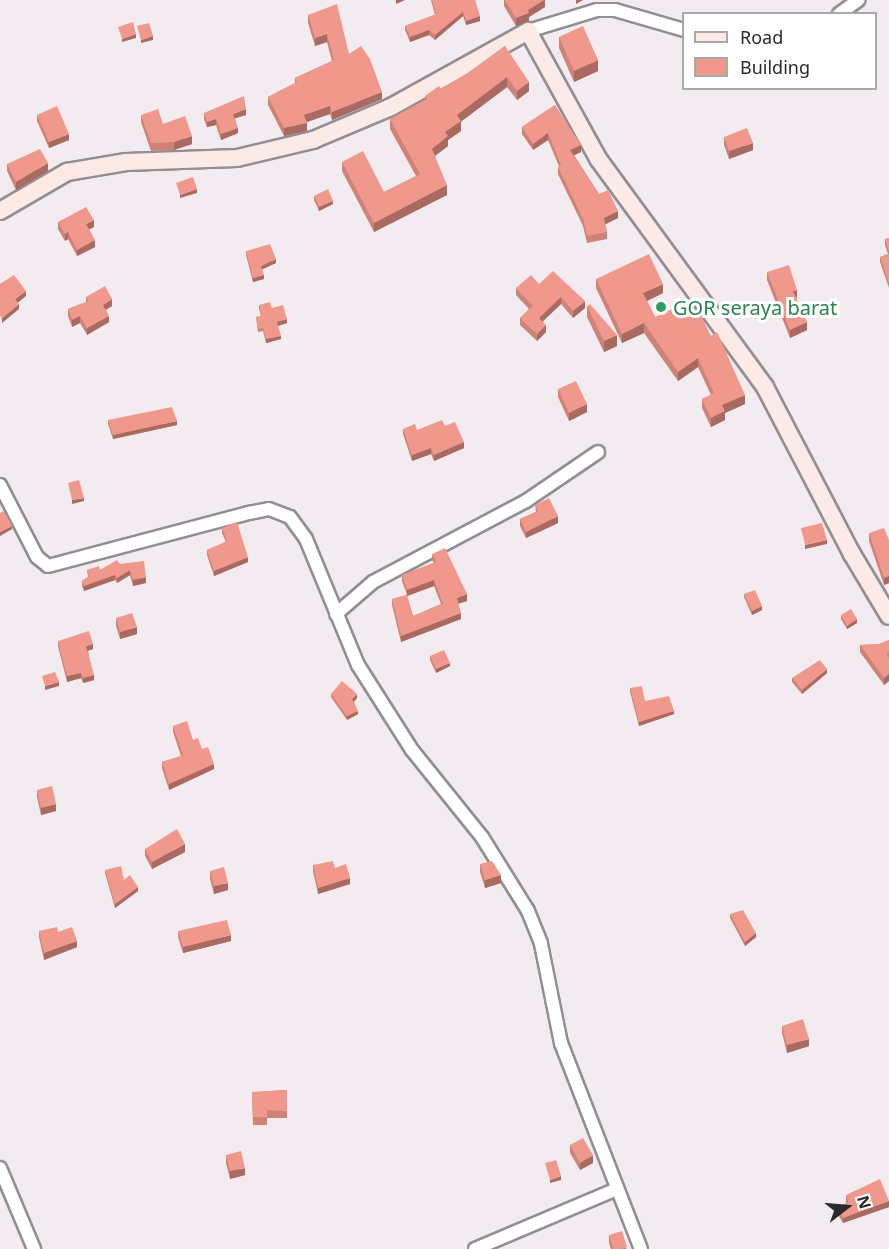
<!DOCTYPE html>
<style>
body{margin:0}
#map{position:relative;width:889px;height:1249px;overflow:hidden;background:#f2ecf1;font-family:"Noto Sans",sans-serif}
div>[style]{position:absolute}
.roads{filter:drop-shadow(2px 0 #938e93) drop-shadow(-2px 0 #938e93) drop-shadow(0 2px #938e93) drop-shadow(0 -2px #938e93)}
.street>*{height:12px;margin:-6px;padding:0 6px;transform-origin:6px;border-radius:6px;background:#fff}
.secondary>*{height:16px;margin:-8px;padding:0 8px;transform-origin:8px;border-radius:8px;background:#fceae7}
.wall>*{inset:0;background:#ce8378}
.shaded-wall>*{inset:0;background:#a86a61}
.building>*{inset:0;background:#f0988b}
.dots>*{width:16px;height:16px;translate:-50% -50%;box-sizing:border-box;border:3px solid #fff;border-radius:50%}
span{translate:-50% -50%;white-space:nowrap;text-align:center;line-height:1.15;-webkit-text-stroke:6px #fff;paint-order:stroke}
.leisure-label{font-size:20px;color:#27864d}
.left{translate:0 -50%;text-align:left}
.legend{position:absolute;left:682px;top:12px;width:195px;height:78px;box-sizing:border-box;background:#fff;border:2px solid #aaa9aa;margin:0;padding:8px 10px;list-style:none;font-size:18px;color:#2b292b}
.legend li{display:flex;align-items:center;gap:12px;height:30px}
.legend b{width:30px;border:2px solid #aaa9aa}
.north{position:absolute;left:817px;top:1177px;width:60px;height:60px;-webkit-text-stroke:4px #fff;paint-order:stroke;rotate:74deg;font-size:16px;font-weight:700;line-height:24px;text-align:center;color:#2b292b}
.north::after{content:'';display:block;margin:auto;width:21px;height:27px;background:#2b292b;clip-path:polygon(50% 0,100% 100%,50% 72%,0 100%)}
</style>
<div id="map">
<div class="roads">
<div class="street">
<div style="left:839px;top:14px;width:24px;rotate:-36deg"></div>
<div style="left:528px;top:31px;width:72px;rotate:-16.9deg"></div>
<div style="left:597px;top:10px;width:18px"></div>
<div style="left:615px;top:10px;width:72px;rotate:16.2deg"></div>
<div style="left:0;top:485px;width:81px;rotate:62.8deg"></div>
<div style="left:37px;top:557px;width:14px;rotate:39deg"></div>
<div style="left:48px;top:566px;width:208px;rotate:-14.8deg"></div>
<div style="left:249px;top:513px;width:20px;rotate:-11deg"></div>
<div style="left:269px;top:509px;width:22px;rotate:21deg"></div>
<div style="left:290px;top:517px;width:27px;rotate:54deg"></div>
<div style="left:306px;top:539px;width:136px;rotate:67.6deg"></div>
<div style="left:358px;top:665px;width:101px;rotate:57.6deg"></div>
<div style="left:412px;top:750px;width:112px;rotate:51.2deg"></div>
<div style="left:482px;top:837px;width:87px;rotate:58.1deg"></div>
<div style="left:528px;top:911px;width:35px;rotate:68deg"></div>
<div style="left:541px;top:944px;width:101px;rotate:78.6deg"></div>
<div style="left:561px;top:1043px;width:221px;rotate:68.8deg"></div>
<div style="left:336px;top:614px;width:49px;rotate:-40.9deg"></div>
<div style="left:373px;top:582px;width:173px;rotate:-27.9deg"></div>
<div style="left:526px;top:501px;width:87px;rotate:-34.2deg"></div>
<div style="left:0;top:1168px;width:88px;rotate:67.2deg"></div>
<div style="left:475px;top:1249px;width:154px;rotate:-22.9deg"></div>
</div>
<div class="secondary">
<div style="left:0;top:211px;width:78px;rotate:-30.2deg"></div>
<div style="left:67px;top:172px;width:60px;rotate:-9.6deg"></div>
<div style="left:126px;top:162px;width:111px;rotate:-2.1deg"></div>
<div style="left:237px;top:158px;width:78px;rotate:-13.3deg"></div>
<div style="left:313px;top:140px;width:85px;rotate:-22.9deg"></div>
<div style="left:391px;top:107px;width:157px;rotate:-29deg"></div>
<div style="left:528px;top:31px;width:147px;rotate:61.2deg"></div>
<div style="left:599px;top:160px;width:281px;rotate:53.8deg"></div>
<div style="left:765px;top:387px;width:188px;rotate:62.5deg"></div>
<div style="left:852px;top:554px;width:72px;rotate:59.2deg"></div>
</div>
</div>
<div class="wall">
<div style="clip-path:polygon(431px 0,475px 0,480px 21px,466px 25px,463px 16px,435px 40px,429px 35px,410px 42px,405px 30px,405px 26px,435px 15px)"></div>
<div style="clip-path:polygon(504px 0,545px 0,545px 7px,529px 17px,529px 21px,516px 26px,504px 6px)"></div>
<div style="clip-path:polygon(308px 15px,349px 54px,382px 99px,332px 120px,330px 114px,307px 122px,307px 131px,284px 136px,268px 105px,268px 97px,295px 83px,295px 78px,332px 61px,327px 42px,315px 46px,308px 23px)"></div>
<div style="clip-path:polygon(559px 37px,598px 71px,574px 82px,559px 48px)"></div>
<div style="clip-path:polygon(505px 46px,529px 91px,517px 100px,507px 87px,461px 121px,461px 131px,448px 140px,448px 146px,435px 156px,447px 195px,374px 232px,342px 171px,342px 162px,384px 192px,416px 176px,390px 129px,390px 119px,425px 100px,425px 96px,441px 89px,468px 73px)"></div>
<div style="clip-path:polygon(555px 105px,581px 152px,574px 155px,599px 194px,618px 218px,605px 224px,607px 232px,607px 239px,587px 243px,583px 226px,558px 174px,558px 167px,559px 166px,548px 140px,533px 150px,522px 134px,522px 127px)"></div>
<div style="clip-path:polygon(204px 113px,246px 115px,235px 118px,238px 133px,221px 140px,216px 125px,207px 127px,204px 119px)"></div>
<div style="clip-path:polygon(37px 115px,69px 140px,49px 148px,37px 121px)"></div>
<div style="clip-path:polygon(141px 115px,163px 124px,192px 144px,174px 150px,151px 151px,141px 122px)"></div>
<div style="clip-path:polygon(724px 137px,753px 150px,729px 159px,724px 145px)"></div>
<div style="clip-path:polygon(7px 164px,48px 171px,16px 190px,7px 171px)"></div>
<div style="clip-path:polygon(314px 196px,333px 204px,319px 211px,314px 200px)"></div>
<div style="clip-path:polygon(58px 222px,94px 227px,89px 229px,95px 247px,77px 256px,68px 239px,65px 241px,58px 229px)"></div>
<div style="clip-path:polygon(889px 238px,889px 288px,880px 262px,880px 257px,888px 254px,885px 245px,885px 239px)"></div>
<div style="clip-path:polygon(246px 251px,276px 263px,262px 269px,264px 279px,253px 282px,246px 255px)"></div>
<div style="clip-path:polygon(767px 272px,797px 297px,796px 298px,807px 330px,790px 338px,767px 280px)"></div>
<div style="clip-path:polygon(596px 279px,663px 293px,647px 301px,655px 317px,681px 319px,745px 404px,725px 413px,725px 420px,711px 427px,702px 408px,702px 399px,711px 395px,698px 367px,678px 381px,644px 333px,622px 343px,596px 288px)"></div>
<div style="clip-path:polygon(539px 284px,585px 308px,573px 318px,561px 304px,543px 321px,546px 332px,537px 341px,520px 325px,520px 318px,529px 309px,516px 295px,516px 288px)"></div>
<div style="clip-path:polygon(86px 297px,112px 306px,106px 310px,109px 322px,87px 335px,80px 323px,72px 327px,68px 316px,68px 309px,86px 302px)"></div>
<div style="clip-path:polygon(259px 305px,272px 308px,287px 323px,278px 326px,281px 339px,266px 343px,263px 331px,258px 332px,256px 317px,261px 316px,259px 309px)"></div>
<div style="clip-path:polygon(587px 306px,617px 346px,604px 352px,587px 317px)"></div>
<div style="clip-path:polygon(558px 389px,587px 412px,569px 421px,558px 397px)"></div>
<div style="clip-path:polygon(108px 420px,177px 425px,113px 439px,108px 424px)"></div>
<div style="clip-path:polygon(445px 426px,464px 448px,434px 461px,431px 454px,412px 461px,403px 434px,403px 429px,417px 430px)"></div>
<div style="clip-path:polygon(535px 505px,558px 523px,526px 538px,520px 526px,520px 519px,536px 512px)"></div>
<div style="clip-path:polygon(222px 528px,248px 562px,214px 576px,207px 555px,207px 550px,226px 542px,222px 533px)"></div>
<div style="clip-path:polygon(869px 533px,889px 540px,889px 583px,884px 585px,869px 541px)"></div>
<div style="clip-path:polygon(evenodd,432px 554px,467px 601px,458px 604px,461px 619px,401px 642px,392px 605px,392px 599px,407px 595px,402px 581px,402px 575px,434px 563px,432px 560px,432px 554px,434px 586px,441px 604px,413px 616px,407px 596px,434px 586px)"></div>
<div style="clip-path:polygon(120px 564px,146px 583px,133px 586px,130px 575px,117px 583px,115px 580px,84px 591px,82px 586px,82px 581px,88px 577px,87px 570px,100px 570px)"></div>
<div style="clip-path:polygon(744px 594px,762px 610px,752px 615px,744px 597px)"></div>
<div style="clip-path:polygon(841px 615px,857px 623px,847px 629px,841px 619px)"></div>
<div style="clip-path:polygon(116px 618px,137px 634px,120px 639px,116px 626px)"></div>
<div style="clip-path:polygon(889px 640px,889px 681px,884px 685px,860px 652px,860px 645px,879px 644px)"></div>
<div style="clip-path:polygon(58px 641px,93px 649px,88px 651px,94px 680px,83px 683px,81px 678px,67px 682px,58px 646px)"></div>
<div style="clip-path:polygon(430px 656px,450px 666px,436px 673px,430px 660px)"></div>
<div style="clip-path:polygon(827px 673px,802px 694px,792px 682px,792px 678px)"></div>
<div style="clip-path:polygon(630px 688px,645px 701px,674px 714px,639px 726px,630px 692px)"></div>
<div style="clip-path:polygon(331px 694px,357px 698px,354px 702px,358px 714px,347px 720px,331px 697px)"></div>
<div style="clip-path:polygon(173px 726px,193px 740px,202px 749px,214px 769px,169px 790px,162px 768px,162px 762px,181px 756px,173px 732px)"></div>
<div style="clip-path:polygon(37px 790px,56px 811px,41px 815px,37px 797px)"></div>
<div style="clip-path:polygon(145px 849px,185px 852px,152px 869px,145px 856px)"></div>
<div style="clip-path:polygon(480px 864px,501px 883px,485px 888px,480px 872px)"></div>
<div style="clip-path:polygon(313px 865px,335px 868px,350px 884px,318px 894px,313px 871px)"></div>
<div style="clip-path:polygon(105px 870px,124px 880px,138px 891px,115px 908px,105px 873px)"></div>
<div style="clip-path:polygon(210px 871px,228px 890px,214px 894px,210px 879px)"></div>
<div style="clip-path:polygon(730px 914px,756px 937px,745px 946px,730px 918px)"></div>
<div style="clip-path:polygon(39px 931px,58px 932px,77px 947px,44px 960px,39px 937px)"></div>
<div style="clip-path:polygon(178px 931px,231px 941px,183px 953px,178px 937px)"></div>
<div style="clip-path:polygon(782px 1026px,809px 1046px,787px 1053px,782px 1033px)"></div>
<div style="clip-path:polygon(287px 1090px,287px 1118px,267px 1118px,267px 1125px,253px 1125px,252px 1092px)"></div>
<div style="clip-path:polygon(570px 1145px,593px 1163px,580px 1170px,570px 1153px)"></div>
<div style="clip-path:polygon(226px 1155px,245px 1175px,230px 1179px,226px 1163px)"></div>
<div style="clip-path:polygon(846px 1195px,889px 1207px,843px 1223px,837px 1213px,837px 1208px,846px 1203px)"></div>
<div style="clip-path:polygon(609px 1235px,627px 1249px,611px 1249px,609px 1243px)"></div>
</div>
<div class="shaded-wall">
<div style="clip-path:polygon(396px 0,405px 0,396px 4px)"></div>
<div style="clip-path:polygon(544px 0,545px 0,545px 7px,529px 17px,529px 21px,516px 26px,516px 18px)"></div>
<div style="clip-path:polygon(576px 0,583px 0,576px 4px)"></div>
<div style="clip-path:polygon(463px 12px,463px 16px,435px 40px,435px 35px)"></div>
<div style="clip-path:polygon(480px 16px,480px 21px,466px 25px,466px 21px)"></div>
<div style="clip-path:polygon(429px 30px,429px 35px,410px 42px,410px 37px)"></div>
<div style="clip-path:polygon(136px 34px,136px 38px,122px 42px,122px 39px)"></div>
<div style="clip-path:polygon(327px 34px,327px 42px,315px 46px,315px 38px)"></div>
<div style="clip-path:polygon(153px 36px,153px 40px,141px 43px,141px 40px)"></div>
<div style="clip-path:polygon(598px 60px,598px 71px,574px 82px,574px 71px)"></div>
<div style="clip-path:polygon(507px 77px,507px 87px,458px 124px,461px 121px,461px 131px,448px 140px,448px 146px,432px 158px,432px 149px,445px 132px,457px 115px)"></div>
<div style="clip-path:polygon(529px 82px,529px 91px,517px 100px,517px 91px)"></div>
<div style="clip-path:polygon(382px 92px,382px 99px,332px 120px,332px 112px)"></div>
<div style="clip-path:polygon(330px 106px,330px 114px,304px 123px,304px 115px)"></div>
<div style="clip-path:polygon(246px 109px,246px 115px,233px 119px,233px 114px)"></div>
<div style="clip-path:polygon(216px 119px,216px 125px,207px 127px,207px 122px)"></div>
<div style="clip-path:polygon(307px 123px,307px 131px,284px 136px,284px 128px)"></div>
<div style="clip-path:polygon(238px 128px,238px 133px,221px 140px,221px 134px)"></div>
<div style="clip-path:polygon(548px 133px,548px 140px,533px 150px,533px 144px)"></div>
<div style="clip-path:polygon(69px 134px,69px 140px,49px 148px,49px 142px)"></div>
<div style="clip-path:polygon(192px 136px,192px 144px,174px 150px,174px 142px)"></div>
<div style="clip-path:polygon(753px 143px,753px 150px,729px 159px,729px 151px)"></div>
<div style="clip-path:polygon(581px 145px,581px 152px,570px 157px,570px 150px)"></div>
<div style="clip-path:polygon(48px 163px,48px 171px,16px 190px,16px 182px)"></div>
<div style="clip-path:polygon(447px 185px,447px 195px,374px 232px,374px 223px)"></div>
<div style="clip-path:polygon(197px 189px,197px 193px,180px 198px,180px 195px)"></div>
<div style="clip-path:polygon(333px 201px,333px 204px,319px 211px,319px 207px)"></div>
<div style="clip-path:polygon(618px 211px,618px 218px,604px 225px,604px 218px)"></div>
<div style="clip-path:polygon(94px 220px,94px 227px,86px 231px,86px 224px)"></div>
<div style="clip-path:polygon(68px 232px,68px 239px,65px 241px,65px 234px)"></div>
<div style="clip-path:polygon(95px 240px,95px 247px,77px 256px,77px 250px)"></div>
<div style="clip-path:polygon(276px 259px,276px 263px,261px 270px,261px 266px)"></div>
<div style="clip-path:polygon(264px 275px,264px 279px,253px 282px,253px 278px)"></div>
<div style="clip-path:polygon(663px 284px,663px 293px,643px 303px,643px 293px)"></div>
<div style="clip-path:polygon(797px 290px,797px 297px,793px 299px,793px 291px)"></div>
<div style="clip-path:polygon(26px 291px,26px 296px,15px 305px,15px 299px)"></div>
<div style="clip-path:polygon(561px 297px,561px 304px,539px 325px,539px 318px)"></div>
<div style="clip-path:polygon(112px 299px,112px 306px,103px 311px,103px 305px)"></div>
<div style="clip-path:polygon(585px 301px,585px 308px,573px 318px,573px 311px)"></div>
<div style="clip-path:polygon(19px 304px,19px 309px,2px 323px,2px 318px)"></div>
<div style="clip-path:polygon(80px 316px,80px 323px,72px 327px,72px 320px)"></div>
<div style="clip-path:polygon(109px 316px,109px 322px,87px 335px,87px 328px)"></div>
<div style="clip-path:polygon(287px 319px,287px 323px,277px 326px,277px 322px)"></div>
<div style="clip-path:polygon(807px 322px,807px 330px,790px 338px,790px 330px)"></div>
<div style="clip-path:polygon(644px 323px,644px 333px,622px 343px,622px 334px)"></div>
<div style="clip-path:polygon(546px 325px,546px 332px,537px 341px,537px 334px)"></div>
<div style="clip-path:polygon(617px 335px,617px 346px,604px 352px,604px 341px)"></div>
<div style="clip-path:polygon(281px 336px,281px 339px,266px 343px,266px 339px)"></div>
<div style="clip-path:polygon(698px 358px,698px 367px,678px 381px,678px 372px)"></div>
<div style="clip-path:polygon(745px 395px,745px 404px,725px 413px,725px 420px,711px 427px,711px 418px,722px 405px)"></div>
<div style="clip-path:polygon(587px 404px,587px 412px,569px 421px,569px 413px)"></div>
<div style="clip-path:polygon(177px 421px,177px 425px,113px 439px,113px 435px)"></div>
<div style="clip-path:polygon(464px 442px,464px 448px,434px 461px,434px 455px)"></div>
<div style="clip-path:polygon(431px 448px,431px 454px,412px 461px,412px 455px)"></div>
<div style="clip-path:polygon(84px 498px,84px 501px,72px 504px,72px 500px)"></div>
<div style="clip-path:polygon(558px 516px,558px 523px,526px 538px,526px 532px)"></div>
<div style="clip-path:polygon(12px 526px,12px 529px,0 536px,0 532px)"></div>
<div style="clip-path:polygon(827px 540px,827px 544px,805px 549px,805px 545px)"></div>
<div style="clip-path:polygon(248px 557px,248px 562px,214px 576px,214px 571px)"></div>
<div style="clip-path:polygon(130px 570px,130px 575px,117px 583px,117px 578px)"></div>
<div style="clip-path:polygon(115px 575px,115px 580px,84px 591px,84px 586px)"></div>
<div style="clip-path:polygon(889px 576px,889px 583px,884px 585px,884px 578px)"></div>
<div style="clip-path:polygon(146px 577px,146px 583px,133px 586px,133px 580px)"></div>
<div style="clip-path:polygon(434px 580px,434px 586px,407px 596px,407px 590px)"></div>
<div style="clip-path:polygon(467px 594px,467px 601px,457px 604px,457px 598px)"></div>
<div style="clip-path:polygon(762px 606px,762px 610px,752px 615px,752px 611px)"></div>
<div style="clip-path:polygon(461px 613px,461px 619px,401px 642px,401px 636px)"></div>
<div style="clip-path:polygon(857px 619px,857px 623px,847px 629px,847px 626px)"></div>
<div style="clip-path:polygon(137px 627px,137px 634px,120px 639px,120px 632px)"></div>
<div style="clip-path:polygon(93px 644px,93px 649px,86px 651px,86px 646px)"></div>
<div style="clip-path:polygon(450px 663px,450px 666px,436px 673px,436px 669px)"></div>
<div style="clip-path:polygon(827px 669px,827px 673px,802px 694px,802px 690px)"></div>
<div style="clip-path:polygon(81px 673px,81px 678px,67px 682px,67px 676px)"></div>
<div style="clip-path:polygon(889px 674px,889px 681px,884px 685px,884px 678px)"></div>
<div style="clip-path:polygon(94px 675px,94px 680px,83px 683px,83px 678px)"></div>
<div style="clip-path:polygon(59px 682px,59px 686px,45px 690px,45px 686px)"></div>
<div style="clip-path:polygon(357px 694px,357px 698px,352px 703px,352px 699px)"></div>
<div style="clip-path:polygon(358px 711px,358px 714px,347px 720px,347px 716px)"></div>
<div style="clip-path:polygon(674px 711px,674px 714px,639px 726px,639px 722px)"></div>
<div style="clip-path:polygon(214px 764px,214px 769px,169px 790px,169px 784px)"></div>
<div style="clip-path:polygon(56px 804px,56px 811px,41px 815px,41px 808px)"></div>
<div style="clip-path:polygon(185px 844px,185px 852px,152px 869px,152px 862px)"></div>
<div style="clip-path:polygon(501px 875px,501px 883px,485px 888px,485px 880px)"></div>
<div style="clip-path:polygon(350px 878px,350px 884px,318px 894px,318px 888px)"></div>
<div style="clip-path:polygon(228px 883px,228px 890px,214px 894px,214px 886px)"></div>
<div style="clip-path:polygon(138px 887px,138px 891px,115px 908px,115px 904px)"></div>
<div style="clip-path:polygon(756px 933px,756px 937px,745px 946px,745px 942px)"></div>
<div style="clip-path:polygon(231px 935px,231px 941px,183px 953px,183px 947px)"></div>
<div style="clip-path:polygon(77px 941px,77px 947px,44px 960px,44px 953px)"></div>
<div style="clip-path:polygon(809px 1039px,809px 1046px,787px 1053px,787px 1045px)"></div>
<div style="clip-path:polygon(593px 1155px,593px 1163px,580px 1170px,580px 1163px)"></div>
<div style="clip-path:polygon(245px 1168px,245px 1175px,230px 1179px,230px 1171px)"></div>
<div style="clip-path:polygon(561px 1176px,561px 1180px,550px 1183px,550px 1180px)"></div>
<div style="clip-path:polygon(889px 1201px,889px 1207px,843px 1223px,843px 1218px)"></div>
</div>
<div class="building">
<div style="clip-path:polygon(432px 0,475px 0,480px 16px,466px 21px,463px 12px,435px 35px,429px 30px,410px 37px,405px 26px,436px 14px)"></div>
<div style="clip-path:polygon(505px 0,544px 0,528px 10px,529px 13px,516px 18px)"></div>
<div style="clip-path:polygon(337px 4px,349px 54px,361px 46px,370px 59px,382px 92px,332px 112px,330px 106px,304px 115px,307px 123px,284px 128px,268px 97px,297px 82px,295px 78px,334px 60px,327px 34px,315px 38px,308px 15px)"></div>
<div style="clip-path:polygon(133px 22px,136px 34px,122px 39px,118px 27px)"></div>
<div style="clip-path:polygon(149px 23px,153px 36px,141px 40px,137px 26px)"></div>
<div style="clip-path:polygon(583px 26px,598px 60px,574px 71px,559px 37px)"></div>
<div style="clip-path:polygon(505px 46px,529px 82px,517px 91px,507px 77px,457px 115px,461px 121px,445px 132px,448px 136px,432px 149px,447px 185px,374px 223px,342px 162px,363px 151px,384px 192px,420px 174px,390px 119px,427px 99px,425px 96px,439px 86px,441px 89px,468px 73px)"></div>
<div style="clip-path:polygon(244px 96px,246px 109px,233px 114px,238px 128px,221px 134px,216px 119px,207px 122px,204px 113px)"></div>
<div style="clip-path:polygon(555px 105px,581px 145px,570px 150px,599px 194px,608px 190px,618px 211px,604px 218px,607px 232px,587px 236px,583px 219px,558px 167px,561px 165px,548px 133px,533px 144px,522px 127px)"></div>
<div style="clip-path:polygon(57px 106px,69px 134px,49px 142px,37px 115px)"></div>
<div style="clip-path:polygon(158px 109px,163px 124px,185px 116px,192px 136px,174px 142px,151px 143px,141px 115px)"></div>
<div style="clip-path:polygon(747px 128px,753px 143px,729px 151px,724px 137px)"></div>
<div style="clip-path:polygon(40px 149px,48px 163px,16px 182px,7px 164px)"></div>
<div style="clip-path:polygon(193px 177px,197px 189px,180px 195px,176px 183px)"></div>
<div style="clip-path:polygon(328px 189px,333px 201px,319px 207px,314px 196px)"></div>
<div style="clip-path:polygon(86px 207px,94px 220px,86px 224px,95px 240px,77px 250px,68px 232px,65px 234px,58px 222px)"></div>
<div style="clip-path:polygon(889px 238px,889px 252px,885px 239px)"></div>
<div style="clip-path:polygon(270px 244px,276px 259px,261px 266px,264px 275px,253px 278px,246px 251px)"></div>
<div style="clip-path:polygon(649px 254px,663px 284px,643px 293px,655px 317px,676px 307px,681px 319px,698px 310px,711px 336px,717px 332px,745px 395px,722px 405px,725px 411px,711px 418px,702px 399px,714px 393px,698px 358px,678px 372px,644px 323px,622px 334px,596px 279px)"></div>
<div style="clip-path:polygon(889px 254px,889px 283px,880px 257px)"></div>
<div style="clip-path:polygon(789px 265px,797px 290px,793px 291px,807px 322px,790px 330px,767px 272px)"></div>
<div style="clip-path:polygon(553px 271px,585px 301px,573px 311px,561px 297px,539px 318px,546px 325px,537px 334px,520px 318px,533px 306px,516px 288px,531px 275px,539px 284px)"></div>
<div style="clip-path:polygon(14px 275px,26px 291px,15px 299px,19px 304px,2px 318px,0 316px,0 284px)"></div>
<div style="clip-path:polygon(105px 286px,112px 299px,103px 305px,109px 316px,87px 328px,80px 316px,72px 320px,68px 309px,89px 301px,86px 297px)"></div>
<div style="clip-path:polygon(270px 302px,272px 308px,283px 305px,287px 319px,277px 322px,281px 336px,266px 339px,263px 328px,258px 329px,256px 317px,262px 316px,259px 305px)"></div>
<div style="clip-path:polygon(590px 304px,617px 335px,604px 341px,587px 306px)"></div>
<div style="clip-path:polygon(576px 381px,587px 404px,569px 413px,558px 389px)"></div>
<div style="clip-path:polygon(172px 407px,177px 421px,113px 435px,108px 420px)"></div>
<div style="clip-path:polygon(442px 420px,445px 426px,455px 422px,464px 442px,434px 455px,431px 448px,412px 455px,403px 429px,415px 424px,417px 430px)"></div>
<div style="clip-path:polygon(79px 480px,84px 498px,72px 500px,68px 483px)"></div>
<div style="clip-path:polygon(549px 498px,558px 516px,526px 532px,520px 519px,538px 511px,535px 505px)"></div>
<div style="clip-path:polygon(4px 511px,12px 526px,0 532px,0 513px)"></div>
<div style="clip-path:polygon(237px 522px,248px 557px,214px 571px,207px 550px,227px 541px,222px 528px)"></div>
<div style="clip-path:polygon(822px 523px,827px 540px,805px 545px,801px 528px)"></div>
<div style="clip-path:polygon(884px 528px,889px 540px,889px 576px,884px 578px,869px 533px)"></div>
<div style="clip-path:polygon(445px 548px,467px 594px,457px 598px,461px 613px,401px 636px,392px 599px,407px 595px,413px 616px,443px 604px,434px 580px,407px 590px,402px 575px,436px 562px,432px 554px)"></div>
<div style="clip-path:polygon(117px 560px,120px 564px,144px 561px,146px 577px,133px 580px,130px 570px,117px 578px,115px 575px,84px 586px,82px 581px,89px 576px,87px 570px,99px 566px,100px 570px)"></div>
<div style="clip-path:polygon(755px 590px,762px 606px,752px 611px,744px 594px)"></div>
<div style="clip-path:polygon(851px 609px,857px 619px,847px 626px,841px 615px)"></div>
<div style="clip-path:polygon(132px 613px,137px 627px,120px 632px,116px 618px)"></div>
<div style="clip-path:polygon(89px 631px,93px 644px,86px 646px,94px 675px,83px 678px,81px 673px,67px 676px,58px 641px)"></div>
<div style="clip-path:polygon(889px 640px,889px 652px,886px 654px,889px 658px,889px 674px,884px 678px,860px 645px,879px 644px)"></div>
<div style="clip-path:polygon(444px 650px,450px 663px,436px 669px,430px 656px)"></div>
<div style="clip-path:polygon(820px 660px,827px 669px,802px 690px,792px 678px)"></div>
<div style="clip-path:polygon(55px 672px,59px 682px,45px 686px,42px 676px)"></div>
<div style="clip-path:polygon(342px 681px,357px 694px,352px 699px,358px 711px,347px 716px,331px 694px)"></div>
<div style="clip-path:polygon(642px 686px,645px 701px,669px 696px,674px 711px,639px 722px,630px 688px)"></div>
<div style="clip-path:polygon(187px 721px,193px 740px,198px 738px,202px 749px,208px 747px,214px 764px,169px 784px,162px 762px,183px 755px,173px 726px)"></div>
<div style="clip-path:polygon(52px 786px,56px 804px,41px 808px,37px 790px)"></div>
<div style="clip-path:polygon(177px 829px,185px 844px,152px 862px,145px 849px)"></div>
<div style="clip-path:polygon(333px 861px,335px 868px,346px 864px,350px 878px,318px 888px,313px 865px)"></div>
<div style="clip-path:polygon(492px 861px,501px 875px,485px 880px,480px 864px)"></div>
<div style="clip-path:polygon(121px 866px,124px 880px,130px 875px,138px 887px,115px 904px,105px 870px)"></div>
<div style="clip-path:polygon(224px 867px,228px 883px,214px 886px,210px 871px)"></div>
<div style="clip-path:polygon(743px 910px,756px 933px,745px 942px,730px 914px)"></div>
<div style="clip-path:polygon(227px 920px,231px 935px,183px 947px,178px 931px)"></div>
<div style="clip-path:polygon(57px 927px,58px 932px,72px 927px,77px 941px,44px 953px,39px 931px)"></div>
<div style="clip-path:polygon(803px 1019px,809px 1039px,787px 1045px,782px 1026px)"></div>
<div style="clip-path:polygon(287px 1090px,287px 1111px,267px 1110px,267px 1117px,253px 1117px,252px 1092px)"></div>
<div style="clip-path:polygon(583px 1138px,593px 1155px,580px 1163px,570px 1145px)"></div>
<div style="clip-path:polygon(241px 1151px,245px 1168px,230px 1171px,226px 1155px)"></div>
<div style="clip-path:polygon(556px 1160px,561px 1176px,550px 1180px,545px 1163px)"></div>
<div style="clip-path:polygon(880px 1179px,889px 1201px,843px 1218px,837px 1208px,848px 1202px,846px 1195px)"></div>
<div style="clip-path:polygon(622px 1231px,627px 1247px,622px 1249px,613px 1249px,609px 1235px)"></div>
</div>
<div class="dots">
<div style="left:661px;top:307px;background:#2e9e5b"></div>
</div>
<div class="leisure-label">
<span class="left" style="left:673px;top:307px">GOR seraya barat</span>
</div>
<ul class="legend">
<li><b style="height:8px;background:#fceae7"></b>Road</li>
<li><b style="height:16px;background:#f0988b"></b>Building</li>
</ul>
<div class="north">N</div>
</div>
